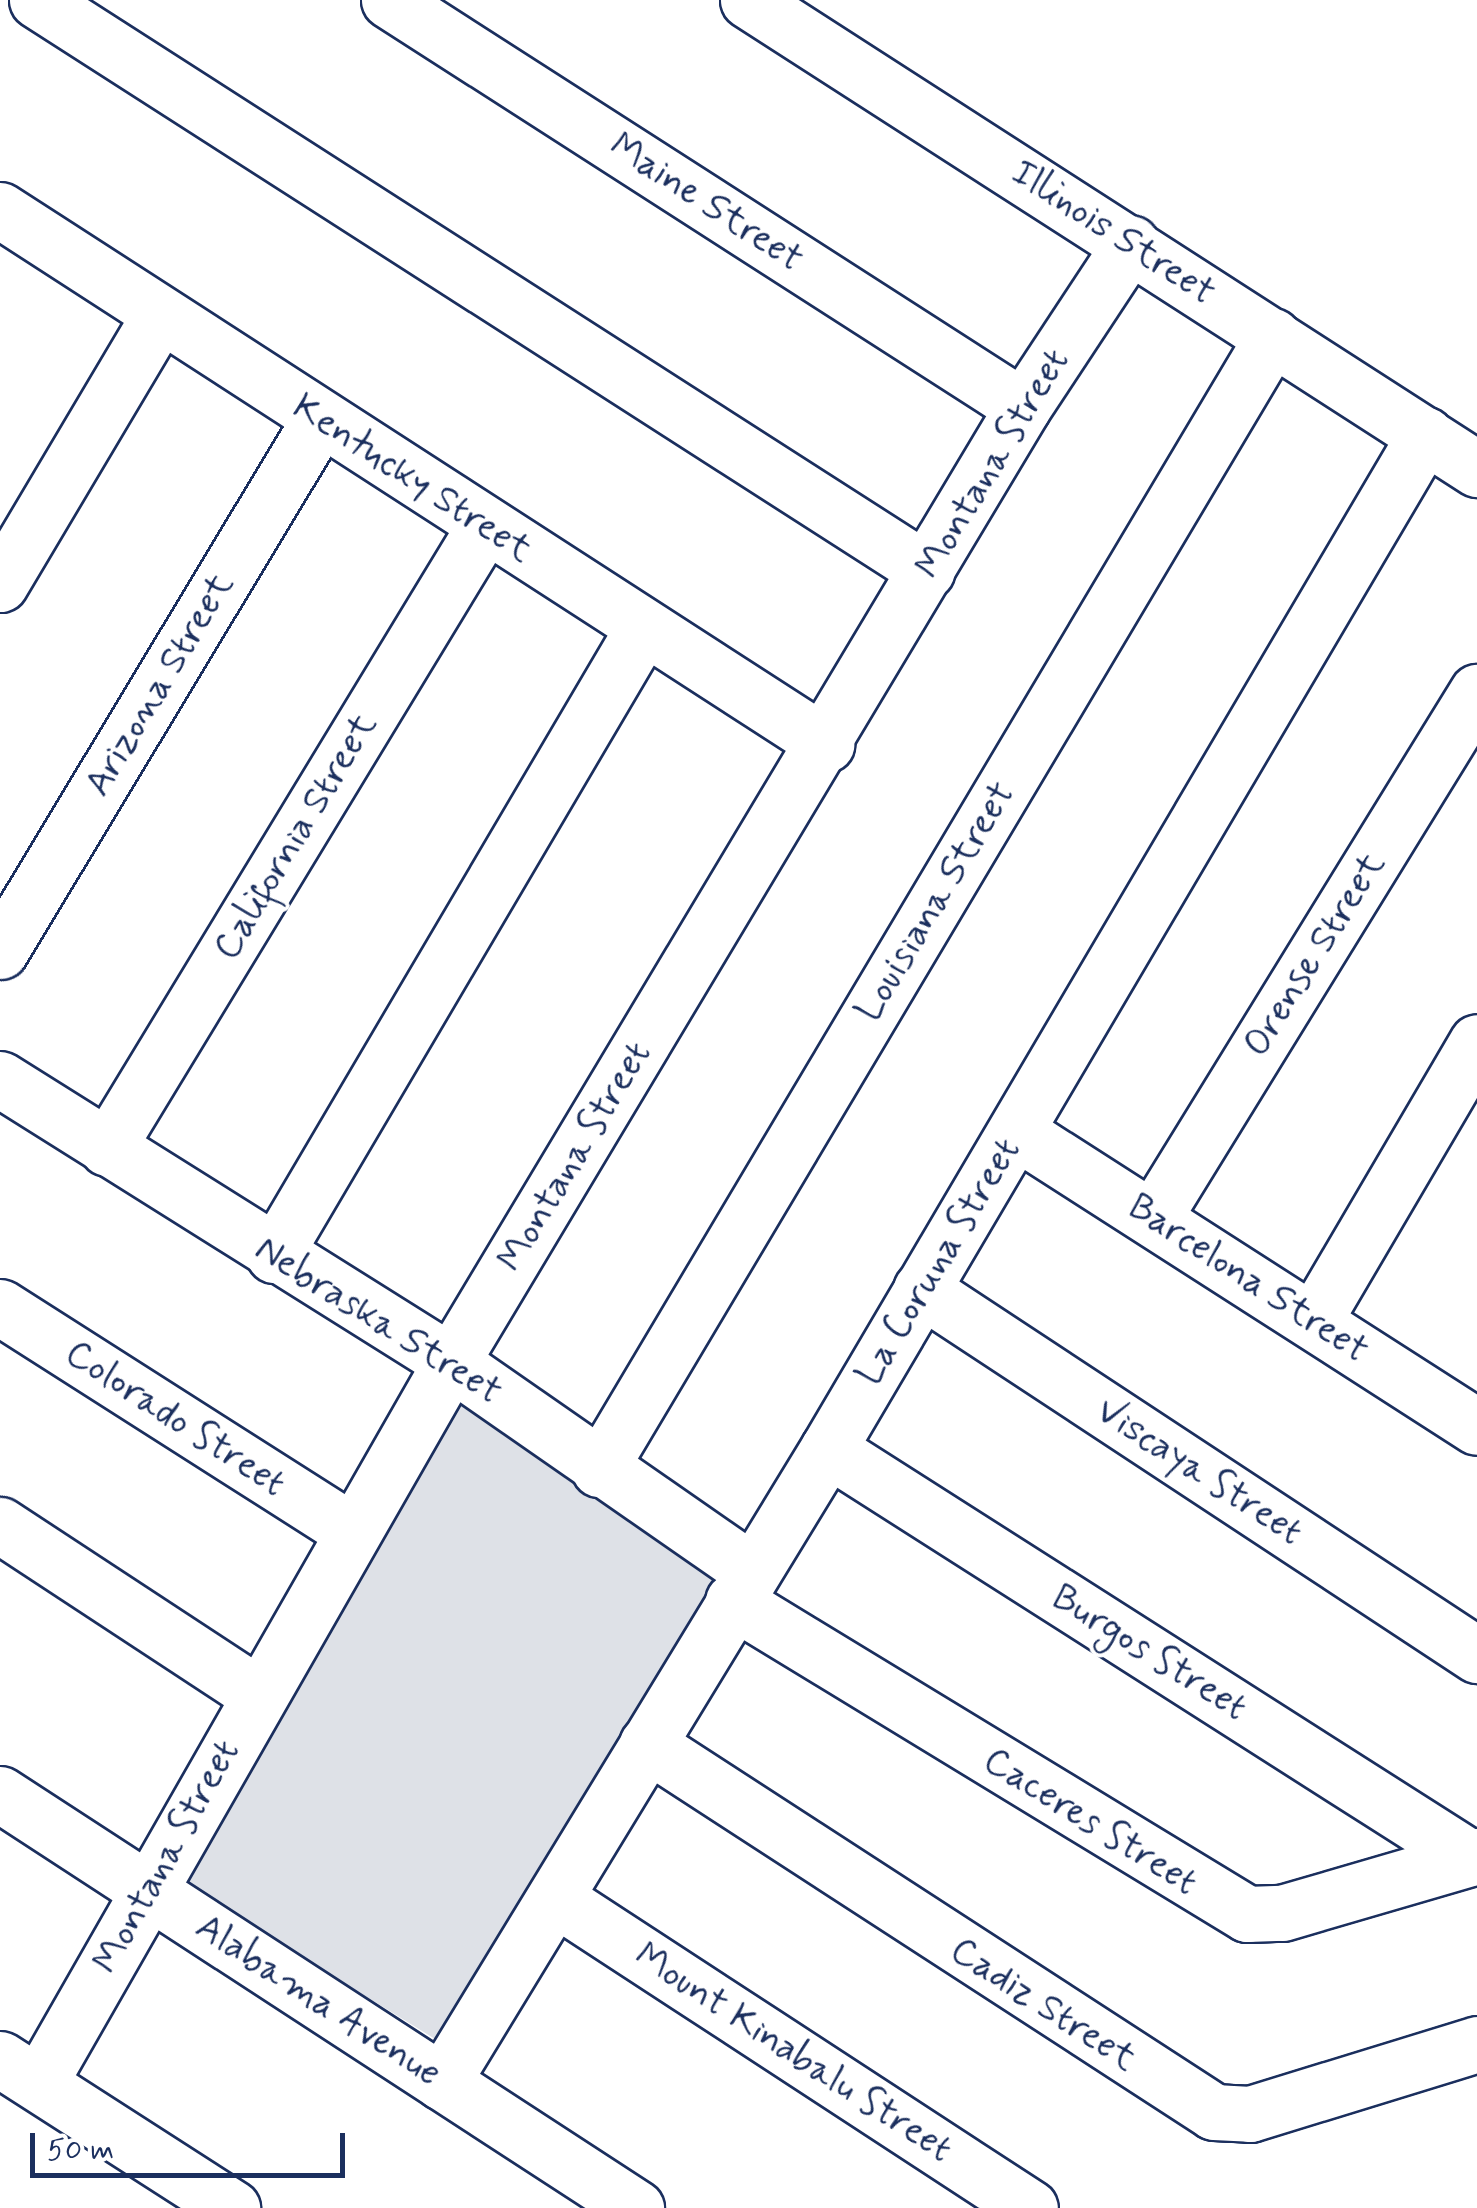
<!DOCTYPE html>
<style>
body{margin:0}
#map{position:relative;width:1477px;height:2208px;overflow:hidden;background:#fff;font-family:Mynerve,sans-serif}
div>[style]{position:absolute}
.green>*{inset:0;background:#dee1e7}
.roads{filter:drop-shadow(2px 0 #1b2f5e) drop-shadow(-2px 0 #1b2f5e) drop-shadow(0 2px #1b2f5e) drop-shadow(0 -2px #1b2f5e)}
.minor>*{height:55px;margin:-27.5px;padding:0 27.5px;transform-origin:27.5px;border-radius:27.5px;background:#fff}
span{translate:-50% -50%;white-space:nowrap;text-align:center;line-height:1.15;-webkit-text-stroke:8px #fff;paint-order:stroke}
.street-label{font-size:38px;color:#1b2f5e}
.scale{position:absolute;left:30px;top:2133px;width:315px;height:45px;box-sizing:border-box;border:5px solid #1b2f5e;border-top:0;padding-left:12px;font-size:30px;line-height:35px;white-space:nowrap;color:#1b2f5e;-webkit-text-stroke:8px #fff;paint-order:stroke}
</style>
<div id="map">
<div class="green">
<div style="clip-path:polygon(445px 1387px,723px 1574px,435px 2039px,176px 1879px)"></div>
</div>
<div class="roads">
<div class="minor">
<div style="left:37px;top:0;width:1057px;rotate:32.68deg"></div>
<div style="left:389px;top:0;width:753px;rotate:32.7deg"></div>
<div style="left:748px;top:0;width:867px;rotate:32.76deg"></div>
<div style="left:0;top:210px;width:984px;rotate:32.88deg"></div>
<div style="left:0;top:584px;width:313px;rotate:-59.3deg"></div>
<div style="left:0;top:951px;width:621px;rotate:-58.97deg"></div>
<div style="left:0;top:1079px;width:532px;rotate:32.11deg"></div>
<div style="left:451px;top:1362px;width:366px;rotate:34.8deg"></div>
<div style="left:1017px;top:1132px;width:546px;rotate:32.67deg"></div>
<div style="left:107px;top:1148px;width:726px;rotate:-58.74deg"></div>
<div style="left:1153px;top:1218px;width:618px;rotate:-58.37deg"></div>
<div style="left:274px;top:1255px;width:725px;rotate:-59.51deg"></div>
<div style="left:921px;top:1289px;width:666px;rotate:33.36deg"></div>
<div style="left:0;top:1307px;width:416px;rotate:32.5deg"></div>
<div style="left:1314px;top:1320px;width:322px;rotate:-59.6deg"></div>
<div style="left:828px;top:1449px;width:761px;rotate:32.5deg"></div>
<div style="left:599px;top:1469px;width:1318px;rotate:-59.25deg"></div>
<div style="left:0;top:1525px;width:310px;rotate:33.3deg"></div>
<div style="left:733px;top:1601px;width:602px;rotate:31.34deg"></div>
<div style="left:1247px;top:1914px;width:35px;rotate:-2deg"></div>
<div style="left:1282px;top:1913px;width:203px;rotate:-16.3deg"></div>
<div style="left:647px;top:1744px;width:676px;rotate:32.98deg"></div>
<div style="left:1214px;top:2112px;width:36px;rotate:3deg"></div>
<div style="left:1250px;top:2114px;width:238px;rotate:-17.1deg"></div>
<div style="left:0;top:1794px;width:759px;rotate:33.06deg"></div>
<div style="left:555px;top:1898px;width:567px;rotate:33.13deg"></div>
<div style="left:0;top:2059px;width:276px;rotate:32.7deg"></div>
<div style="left:442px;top:2082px;width:741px;rotate:-58.63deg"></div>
<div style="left:828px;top:1449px;width:1177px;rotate:-59.51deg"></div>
<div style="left:39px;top:2083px;width:830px;rotate:-60.26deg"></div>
<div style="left:451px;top:1362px;width:1113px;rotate:-59.08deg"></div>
<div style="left:1023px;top:407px;width:196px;rotate:-56.6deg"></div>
</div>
</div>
<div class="street-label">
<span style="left:706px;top:203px;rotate:33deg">Maine Street</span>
<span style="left:1113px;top:233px;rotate:33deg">Illinois Street</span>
<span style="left:993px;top:464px;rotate:-59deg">Montana Street</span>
<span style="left:412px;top:479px;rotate:33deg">Kentucky Street</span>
<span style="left:160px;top:685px;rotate:-59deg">Arizona Street</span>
<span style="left:296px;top:837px;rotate:-59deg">California Street</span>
<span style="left:936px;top:902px;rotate:-59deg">Louisiana Street</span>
<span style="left:1315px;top:955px;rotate:-58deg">Orense Street</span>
<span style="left:575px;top:1157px;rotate:-59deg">Montana Street</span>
<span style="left:939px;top:1262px;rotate:-59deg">La Coruna Street</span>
<span style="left:1248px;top:1279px;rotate:33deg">Barcelona Street</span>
<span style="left:378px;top:1321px;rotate:32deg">Nebraska Street</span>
<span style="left:175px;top:1419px;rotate:33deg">Colorado Street</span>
<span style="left:1199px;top:1472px;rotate:33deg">Viscaya Street</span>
<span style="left:1149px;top:1653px;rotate:32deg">Burgos Street</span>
<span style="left:1090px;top:1822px;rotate:32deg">Caceres Street</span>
<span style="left:167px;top:1857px;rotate:-61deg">Montana Street</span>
<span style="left:318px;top:2001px;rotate:33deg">Alabama Avenue</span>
<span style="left:1043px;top:2005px;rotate:33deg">Cadiz Street</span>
<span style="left:793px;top:2053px;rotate:33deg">Mount Kinabalu Street</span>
</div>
<div class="scale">50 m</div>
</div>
